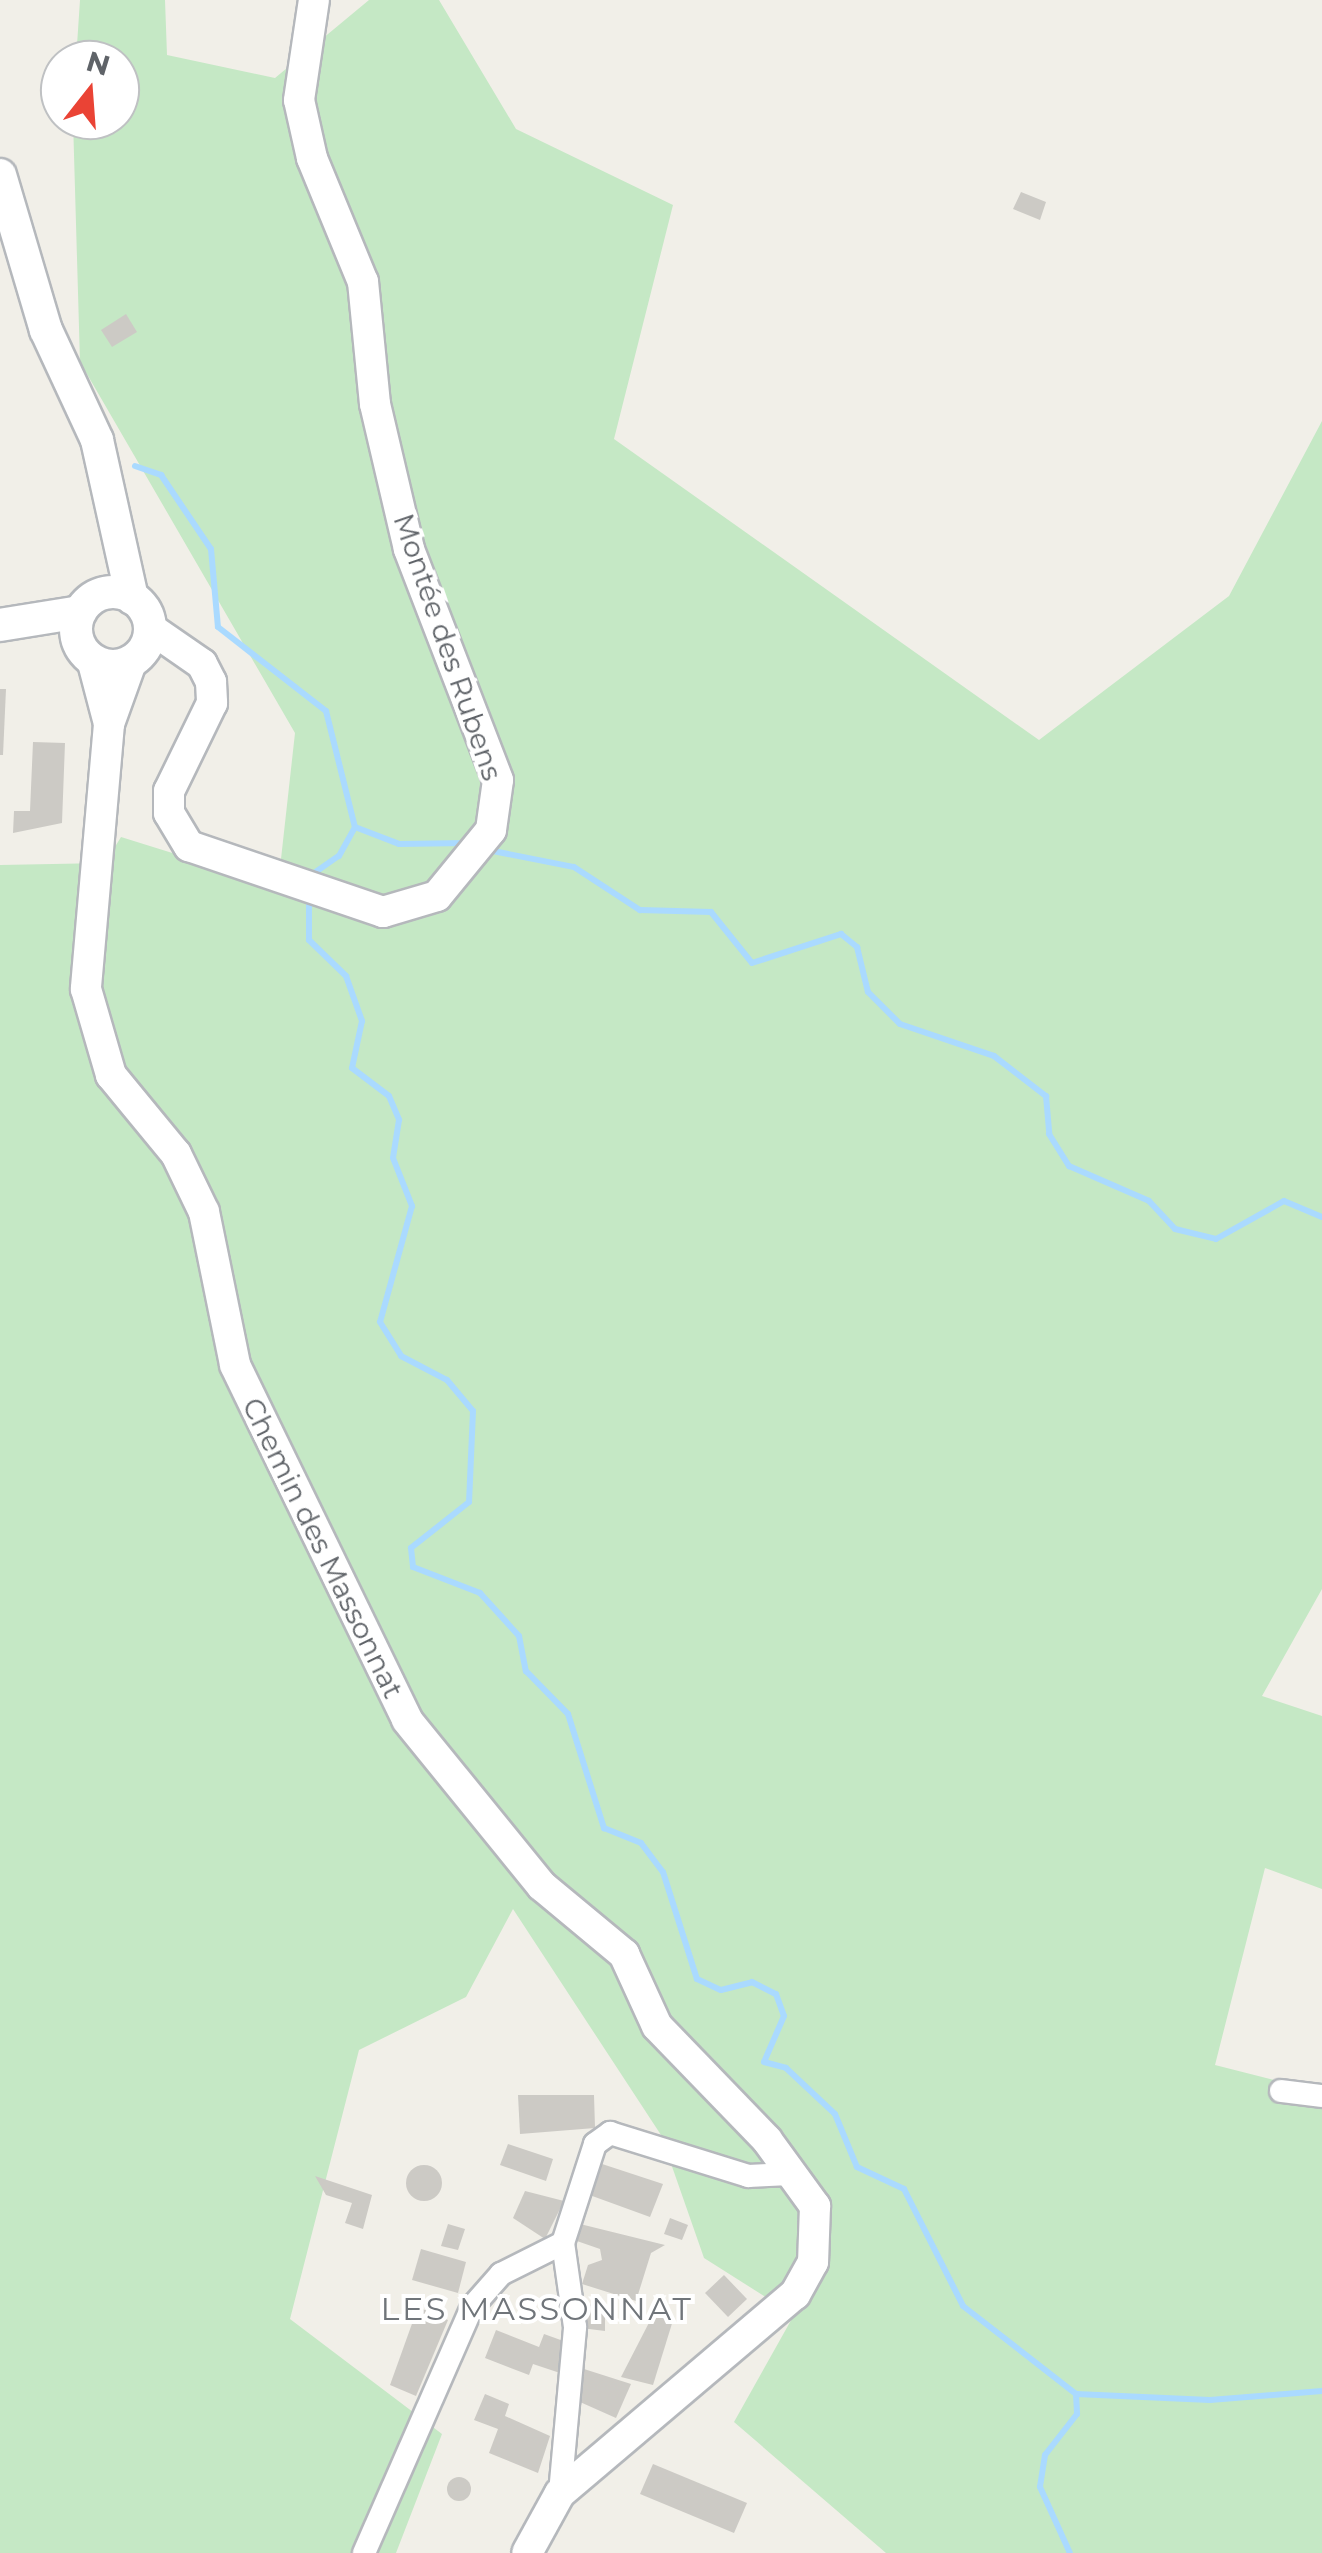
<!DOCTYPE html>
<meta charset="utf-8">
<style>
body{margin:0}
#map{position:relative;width:1322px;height:2553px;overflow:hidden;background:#f1efe8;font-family:Montserrat,sans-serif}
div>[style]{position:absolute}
.green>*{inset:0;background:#c5e8c5}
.stream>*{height:6px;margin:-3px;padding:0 3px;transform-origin:3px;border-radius:3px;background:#aadaff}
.building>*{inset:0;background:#cccac5}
.round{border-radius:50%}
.roads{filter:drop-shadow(2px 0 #b5b8bc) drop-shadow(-2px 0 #b5b8bc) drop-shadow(0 2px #b5b8bc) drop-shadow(0 -2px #b5b8bc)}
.minor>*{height:22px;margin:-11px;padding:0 11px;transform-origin:11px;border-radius:11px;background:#fff}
.tertiary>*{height:30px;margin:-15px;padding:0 15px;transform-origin:15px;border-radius:15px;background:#fff}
.secondary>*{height:32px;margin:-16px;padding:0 16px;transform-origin:16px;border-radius:16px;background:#fff}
.secondary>.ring{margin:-16px;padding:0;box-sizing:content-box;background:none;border:32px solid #fff;border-radius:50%}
span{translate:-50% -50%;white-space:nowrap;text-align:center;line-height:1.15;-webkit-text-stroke:8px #fff;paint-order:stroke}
.street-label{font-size:28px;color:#5f6368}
.quarter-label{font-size:32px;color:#70757a;letter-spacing:2.5px}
.north{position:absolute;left:40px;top:40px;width:100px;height:100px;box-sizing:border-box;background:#fff;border:2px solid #bfc1c3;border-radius:50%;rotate:17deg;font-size:28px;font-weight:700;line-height:40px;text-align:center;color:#5f6368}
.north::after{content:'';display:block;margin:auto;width:35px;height:45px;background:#ea4335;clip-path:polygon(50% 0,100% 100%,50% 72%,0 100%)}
</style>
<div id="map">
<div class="green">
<div style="clip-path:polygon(80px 0,165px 0,167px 55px,275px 78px,369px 0,439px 0,516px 129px,673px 205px,614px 439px,1039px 740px,1229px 596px,1322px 421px,1322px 1589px,1262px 1696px,1322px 1716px,1322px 1889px,1265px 1868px,1215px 2065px,1322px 2092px,1322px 2553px,886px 2553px,734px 2422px,794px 2315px,704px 2258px,661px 2135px,513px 1909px,466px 1997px,359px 2050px,290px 2319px,442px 2434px,396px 2553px,0 2553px,0 865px,105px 863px,121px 837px,198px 861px,281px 859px,295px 733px,80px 362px,73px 120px,120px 120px,120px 60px,76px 60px)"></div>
</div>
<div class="stream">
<div style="left:135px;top:466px;width:28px;rotate:19deg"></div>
<div style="left:161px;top:475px;width:89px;rotate:56deg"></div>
<div style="left:211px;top:549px;width:78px;rotate:84.9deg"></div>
<div style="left:218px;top:627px;width:137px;rotate:37.9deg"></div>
<div style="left:326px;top:711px;width:120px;rotate:76deg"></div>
<div style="left:355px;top:827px;width:47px;rotate:21.1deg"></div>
<div style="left:399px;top:844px;width:68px;rotate:-0.8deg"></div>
<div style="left:488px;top:850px;width:88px;rotate:11.2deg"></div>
<div style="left:574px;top:867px;width:79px;rotate:33.1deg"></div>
<div style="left:640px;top:910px;width:71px;rotate:1.6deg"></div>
<div style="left:711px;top:912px;width:65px;rotate:51.2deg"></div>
<div style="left:752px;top:963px;width:94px;rotate:-18deg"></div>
<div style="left:841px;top:934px;width:21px;rotate:39deg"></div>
<div style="left:857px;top:947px;width:46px;rotate:76.3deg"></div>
<div style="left:868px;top:992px;width:45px;rotate:45deg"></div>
<div style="left:900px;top:1024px;width:99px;rotate:18.8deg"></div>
<div style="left:994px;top:1056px;width:66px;rotate:37.6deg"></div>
<div style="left:1046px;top:1096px;width:38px;rotate:85deg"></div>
<div style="left:1049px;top:1134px;width:38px;rotate:58deg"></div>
<div style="left:1069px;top:1166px;width:87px;rotate:23.6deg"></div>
<div style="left:1149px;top:1201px;width:38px;rotate:47deg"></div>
<div style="left:1175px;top:1229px;width:42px;rotate:13.7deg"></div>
<div style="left:1216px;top:1239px;width:78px;rotate:-29.2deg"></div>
<div style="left:1284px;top:1201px;width:41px;rotate:22.8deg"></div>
<div style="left:307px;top:878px;width:39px;rotate:-35deg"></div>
<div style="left:339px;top:856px;width:33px;rotate:-61deg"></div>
<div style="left:309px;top:898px;width:42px;rotate:90deg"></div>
<div style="left:309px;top:940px;width:52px;rotate:44.2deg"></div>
<div style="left:346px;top:976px;width:48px;rotate:70.4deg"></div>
<div style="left:362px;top:1021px;width:48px;rotate:102deg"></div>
<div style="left:352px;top:1068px;width:46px;rotate:37.1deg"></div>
<div style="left:389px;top:1096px;width:26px;rotate:67deg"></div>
<div style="left:399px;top:1120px;width:38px;rotate:99deg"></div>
<div style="left:393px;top:1158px;width:52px;rotate:68.4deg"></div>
<div style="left:412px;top:1206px;width:120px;rotate:105.4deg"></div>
<div style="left:380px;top:1322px;width:40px;rotate:58deg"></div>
<div style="left:401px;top:1356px;width:52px;rotate:27.6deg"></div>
<div style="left:447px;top:1380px;width:40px;rotate:50deg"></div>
<div style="left:473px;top:1411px;width:91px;rotate:92.5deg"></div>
<div style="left:469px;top:1502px;width:74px;rotate:141.6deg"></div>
<div style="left:411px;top:1548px;width:19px;rotate:84deg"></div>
<div style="left:413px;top:1567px;width:72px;rotate:21.2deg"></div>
<div style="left:480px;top:1593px;width:58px;rotate:47.8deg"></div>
<div style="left:519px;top:1636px;width:36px;rotate:79deg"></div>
<div style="left:526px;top:1671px;width:60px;rotate:45.7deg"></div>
<div style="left:568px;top:1714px;width:120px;rotate:72.5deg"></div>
<div style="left:604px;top:1828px;width:40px;rotate:22deg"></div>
<div style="left:641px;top:1843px;width:36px;rotate:53deg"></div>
<div style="left:663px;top:1872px;width:112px;rotate:72.4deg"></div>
<div style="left:697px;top:1979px;width:26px;rotate:25deg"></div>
<div style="left:721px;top:1990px;width:32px;rotate:-14deg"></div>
<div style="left:752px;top:1982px;width:27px;rotate:27deg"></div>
<div style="left:776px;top:1994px;width:23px;rotate:70deg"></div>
<div style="left:784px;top:2016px;width:50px;rotate:113.5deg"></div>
<div style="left:764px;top:2062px;width:23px;rotate:15deg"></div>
<div style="left:786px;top:2068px;width:67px;rotate:43.2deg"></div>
<div style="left:835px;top:2114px;width:57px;rotate:67.5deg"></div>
<div style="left:857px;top:2167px;width:52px;rotate:25.1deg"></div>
<div style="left:904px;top:2189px;width:131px;rotate:63.2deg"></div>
<div style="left:963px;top:2306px;width:143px;rotate:37.9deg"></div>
<div style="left:1076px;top:2394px;width:20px;rotate:87deg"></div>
<div style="left:1077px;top:2414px;width:52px;rotate:128deg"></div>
<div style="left:1045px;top:2455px;width:32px;rotate:99deg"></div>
<div style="left:1040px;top:2487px;width:72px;rotate:65.6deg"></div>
<div style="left:1076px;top:2394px;width:134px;rotate:2.6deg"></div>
<div style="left:1210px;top:2400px;width:112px;rotate:-4.6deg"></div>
</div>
<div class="building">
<div style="clip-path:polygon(1021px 192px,1046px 202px,1040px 220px,1013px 209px)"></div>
<div style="clip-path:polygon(126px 314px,137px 332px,112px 347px,101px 330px)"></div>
<div style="clip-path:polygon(0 689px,6px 689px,3px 755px,0 755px)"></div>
<div style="clip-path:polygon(33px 742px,65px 743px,62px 823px,13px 833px,14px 811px,30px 811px)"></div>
<div style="clip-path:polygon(518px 2095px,594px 2095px,595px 2128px,520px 2134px)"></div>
<div style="clip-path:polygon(508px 2144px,553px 2159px,546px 2181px,500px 2165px)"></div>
<div style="clip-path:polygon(593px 2161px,663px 2184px,650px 2217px,584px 2193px)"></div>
<div class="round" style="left:406px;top:2165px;width:36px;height:36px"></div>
<div style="clip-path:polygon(315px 2176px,372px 2195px,363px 2229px,345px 2223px,352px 2203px,326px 2195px)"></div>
<div style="clip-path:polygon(525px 2191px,564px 2201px,545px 2239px,513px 2218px)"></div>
<div style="clip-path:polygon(670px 2218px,688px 2225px,682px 2240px,664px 2234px)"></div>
<div style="clip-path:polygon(576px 2223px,665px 2245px,651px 2253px,636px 2301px,582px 2284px,588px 2265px,602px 2260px,600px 2249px,574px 2240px)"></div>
<div style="clip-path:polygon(448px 2224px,465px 2229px,458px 2250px,441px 2246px)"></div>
<div style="clip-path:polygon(421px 2249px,466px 2262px,458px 2293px,412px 2280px)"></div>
<div style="clip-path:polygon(724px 2275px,747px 2299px,728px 2317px,705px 2293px)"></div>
<div style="clip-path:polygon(605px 2304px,605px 2331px,581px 2328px,582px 2305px)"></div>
<div style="clip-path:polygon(418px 2307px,448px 2320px,416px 2396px,390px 2385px)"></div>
<div style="clip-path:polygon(655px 2311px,674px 2317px,653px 2385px,621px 2377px)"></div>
<div style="clip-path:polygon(496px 2330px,539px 2347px,544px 2334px,569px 2343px,560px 2373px,533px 2364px,529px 2375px,485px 2358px)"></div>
<div style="clip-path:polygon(584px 2369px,631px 2384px,616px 2418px,571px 2398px)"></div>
<div style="clip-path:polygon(485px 2394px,509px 2404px,505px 2416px,550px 2436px,538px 2473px,489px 2453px,498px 2429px,474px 2420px)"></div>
<div style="clip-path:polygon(653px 2464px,747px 2503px,734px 2533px,640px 2494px)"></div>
<div class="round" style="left:447px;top:2477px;width:24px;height:24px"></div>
</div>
<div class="roads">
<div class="minor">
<div style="left:1281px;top:2091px;width:41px;rotate:7deg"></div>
<div style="left:560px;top:2493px;width:167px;rotate:-84.8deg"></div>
<div style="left:575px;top:2327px;width:85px;rotate:-98.1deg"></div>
<div style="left:563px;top:2243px;width:104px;rotate:-72.1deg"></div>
<div style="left:595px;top:2144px;width:19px;rotate:-36deg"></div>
<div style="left:610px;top:2133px;width:145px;rotate:17.3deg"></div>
<div style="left:748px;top:2176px;width:41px;rotate:-2.8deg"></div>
<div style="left:364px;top:2553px;width:269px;rotate:-66.3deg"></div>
<div style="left:472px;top:2307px;width:44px;rotate:-48.7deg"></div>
<div style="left:501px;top:2274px;width:69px;rotate:-26.6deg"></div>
</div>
<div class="tertiary">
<div style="left:150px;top:628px;width:63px;rotate:34.7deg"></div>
<div style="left:202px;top:664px;width:20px;rotate:63deg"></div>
<div style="left:211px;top:682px;width:21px;rotate:87deg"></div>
<div style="left:212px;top:703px;width:98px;rotate:116deg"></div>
<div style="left:169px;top:791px;width:22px;rotate:90deg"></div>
<div style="left:169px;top:813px;width:39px;rotate:59deg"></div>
<div style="left:189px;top:846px;width:205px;rotate:18.8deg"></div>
<div style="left:383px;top:912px;width:56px;rotate:-16.5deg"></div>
<div style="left:437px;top:896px;width:85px;rotate:-50.7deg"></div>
<div style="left:491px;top:830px;width:50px;rotate:-82deg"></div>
<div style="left:498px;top:780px;width:248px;rotate:-111.1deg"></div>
<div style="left:409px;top:549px;width:149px;rotate:-103.2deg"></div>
<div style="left:375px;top:404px;width:123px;rotate:-95.6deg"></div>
<div style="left:363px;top:282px;width:134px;rotate:-112.4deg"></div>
<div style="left:312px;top:158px;width:59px;rotate:-102.6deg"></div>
<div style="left:299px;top:100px;width:101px;rotate:-81.5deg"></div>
<div style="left:92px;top:659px;width:67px;rotate:75.3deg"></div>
<div style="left:132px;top:660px;width:68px;rotate:109.8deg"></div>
<div style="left:109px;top:724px;width:266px;rotate:95deg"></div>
<div style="left:86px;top:989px;width:90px;rotate:73.8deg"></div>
<div style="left:111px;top:1075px;width:102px;rotate:50.6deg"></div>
<div style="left:176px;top:1154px;width:64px;rotate:64.2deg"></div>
<div style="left:204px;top:1212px;width:156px;rotate:78.5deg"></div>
<div style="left:235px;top:1365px;width:394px;rotate:64.1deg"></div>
<div style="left:407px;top:1720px;width:214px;rotate:50.9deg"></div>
<div style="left:542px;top:1886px;width:107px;rotate:39.7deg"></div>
<div style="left:624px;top:1954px;width:79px;rotate:65.4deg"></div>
<div style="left:657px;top:2026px;width:158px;rotate:46deg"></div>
<div style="left:767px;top:2140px;width:82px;rotate:54deg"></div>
<div style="left:815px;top:2206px;width:56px;rotate:92deg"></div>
<div style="left:813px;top:2262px;width:37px;rotate:119deg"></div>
<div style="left:795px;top:2294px;width:308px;rotate:139.7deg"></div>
<div style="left:560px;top:2493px;width:68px;rotate:118.8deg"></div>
</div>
<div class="secondary">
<div style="left:0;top:175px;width:162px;rotate:73.5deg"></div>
<div style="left:46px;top:330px;width:121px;rotate:65.1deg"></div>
<div style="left:97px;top:440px;width:162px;rotate:77.5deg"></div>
<div class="ring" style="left:76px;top:592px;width:42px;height:42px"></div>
<div style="left:0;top:625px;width:81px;rotate:-9.2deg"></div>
</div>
</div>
<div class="street-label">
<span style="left:448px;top:647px;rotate:71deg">Montée des Rubens</span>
<span style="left:323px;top:1548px;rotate:64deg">Chemin des Massonnat</span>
</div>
<div class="quarter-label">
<span style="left:537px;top:2309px">LES MASSONNAT</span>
</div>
<div class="north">N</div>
</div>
